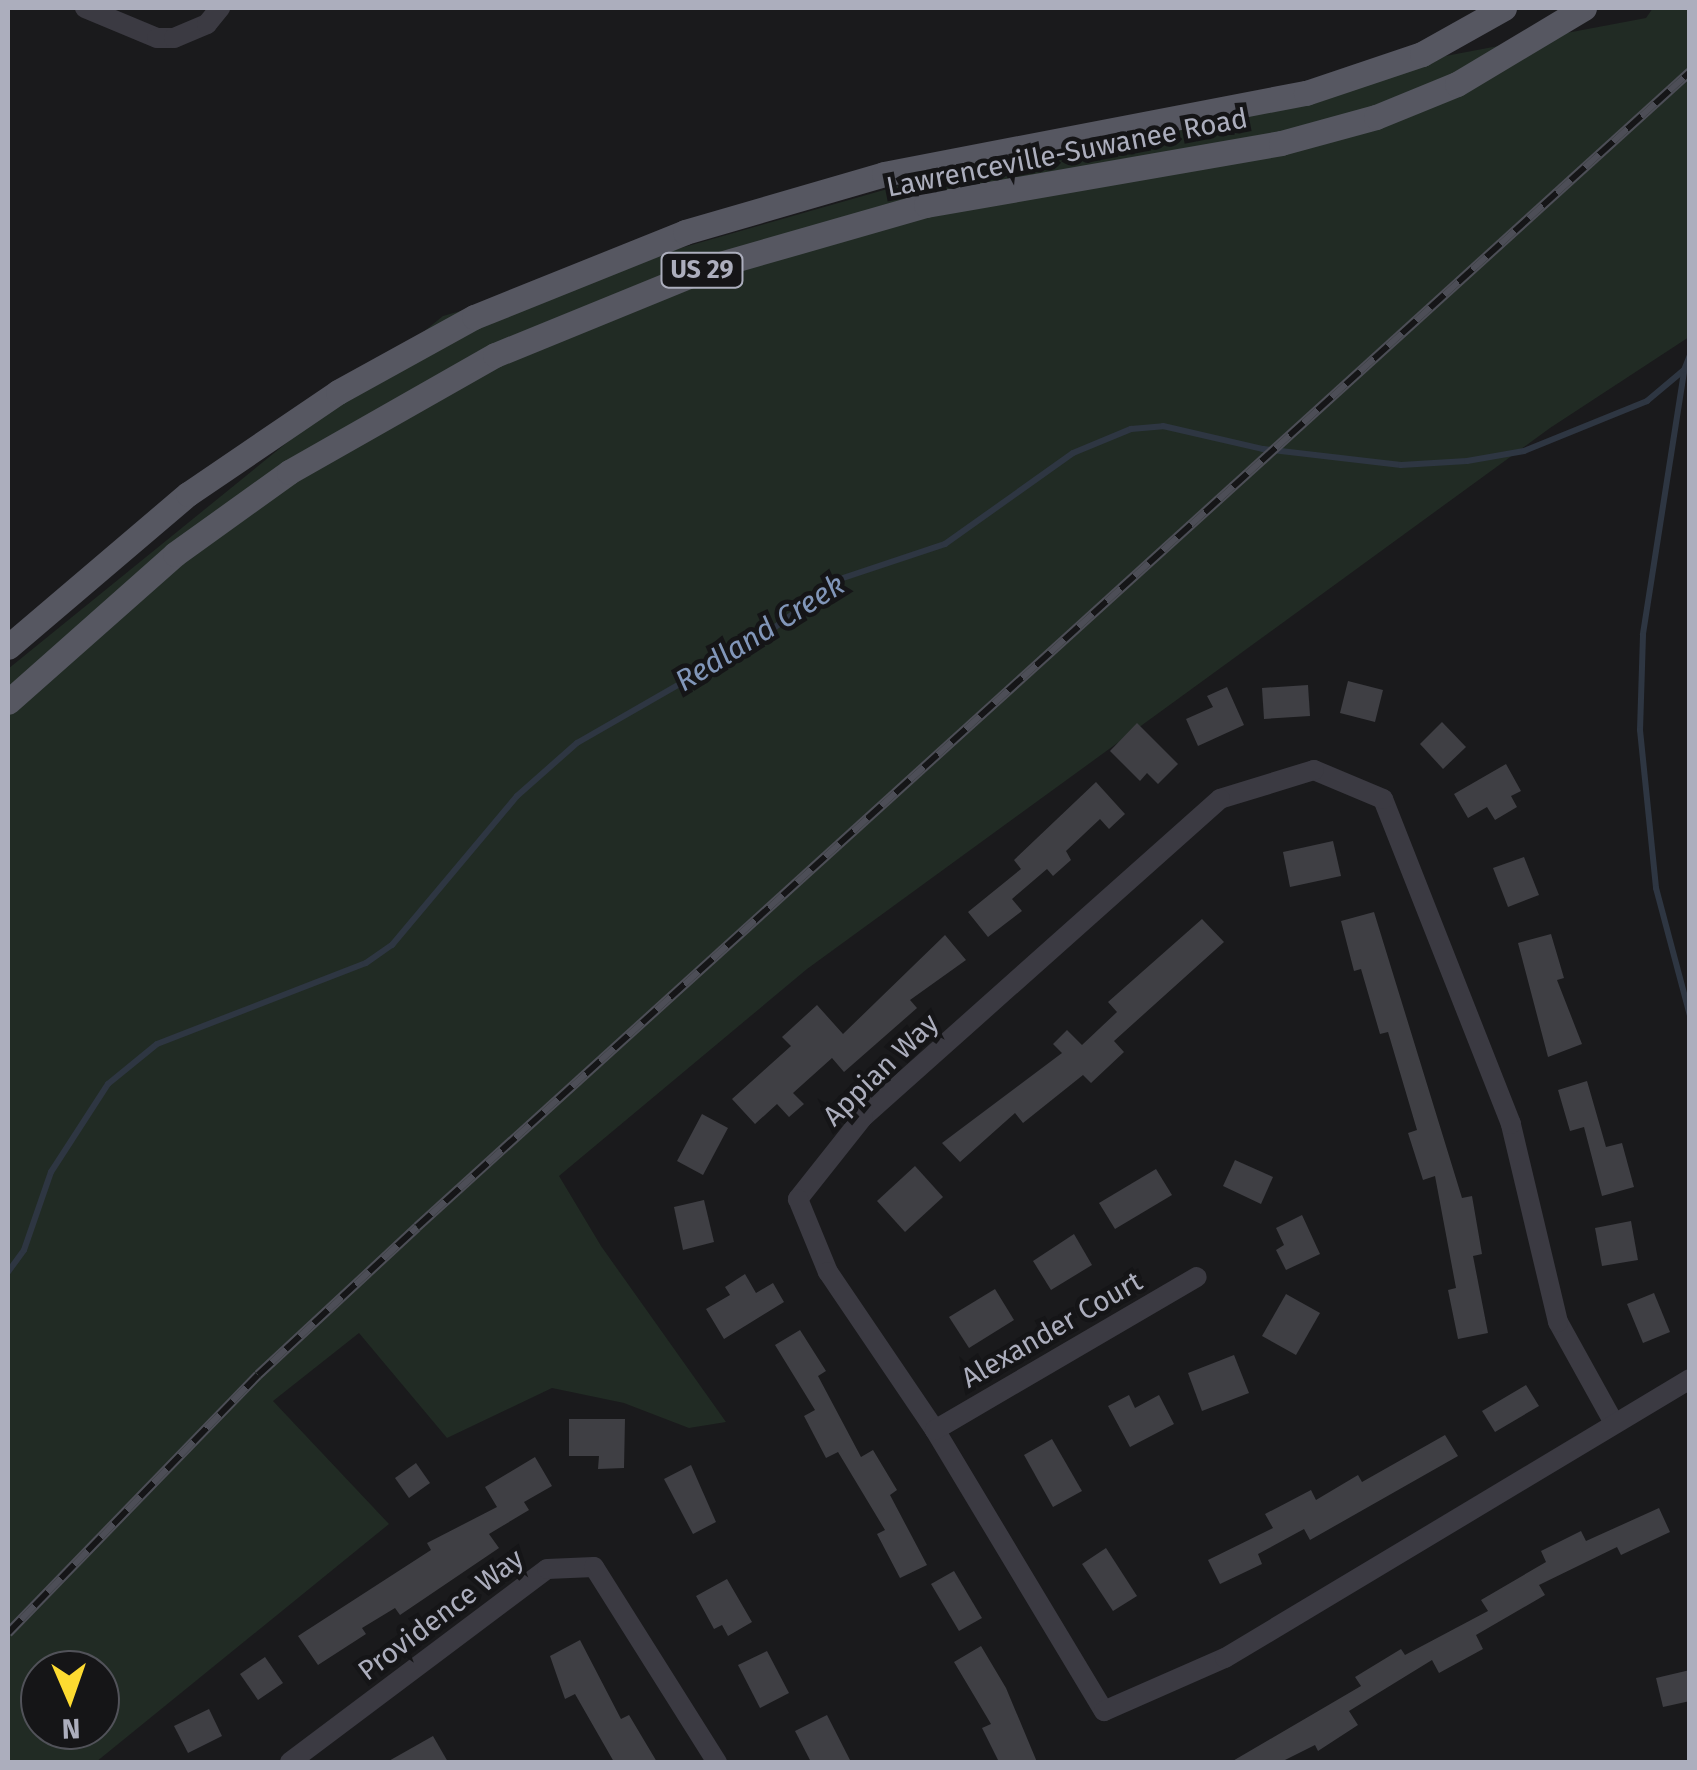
<!DOCTYPE html>
<style>
body{margin:0}
#map{position:relative;width:1697px;height:1770px;overflow:hidden;background:#1a1a1c;font-family:"Fira Sans",sans-serif}
div>[style]{position:absolute}
.green>*{inset:0;background:#212b24}
.stream>*{height:6px;margin:-3px;padding:0 3px;transform-origin:3px;border-radius:3px;background:#2e3642}
.building>*{inset:0;background:#3f3f44}
.minor>*{height:20px;margin:-10px;padding:0 10px;transform-origin:10px;border-radius:10px;background:#3b3a42}
.major>*{height:25px;margin:-12.5px;padding:0 12.5px;transform-origin:12.5px;border-radius:12.5px;background:#565761}
.rail>*{height:10px;margin-top:-5px;transform-origin:0;background:repeating-linear-gradient(90deg,#151517 0 19px,#4d4e57 0 38px);box-sizing:border-box;border-block:2px solid #4d4e57}
span{translate:-50% -50%;white-space:nowrap;text-align:center;line-height:1.15;-webkit-text-stroke:9px #151517;paint-order:stroke}
.shield-label span{padding:2px 8px;background:#151517;border:2px solid;border-radius:8px;-webkit-text-stroke-width:0}
.shield-label{font-size:25px;color:#acaebd;font-weight:700}
.street-label{font-size:28px;color:#acaebd}
.water-label{font-size:30px;color:#8196b9;font-style:italic}
.frame{position:absolute;inset:0;border:10px solid #acaebd;pointer-events:none}
.north{position:absolute;left:20px;top:1650px;width:100px;height:100px;box-sizing:border-box;background:#151517;border:2px solid #515259;border-radius:50%;rotate:178deg;font-size:28px;font-weight:700;line-height:40px;text-align:center;color:#acaebd}
.north::after{content:'';display:block;margin:auto;width:35px;height:45px;background:#fddb31;clip-path:polygon(50% 0,100% 100%,50% 72%,0 100%)}
</style>
<div id="map">
<div class="green">
<div style="clip-path:polygon(evenodd,1653px 8px,1689px 8px,1689px 337px,1550px 428px,807px 969px,559px 1176px,601px 1246px,726px 1422px,689px 1428px,624px 1403px,552px 1388px,447px 1438px,359px 1333px,273px 1401px,389px 1524px,96px 1762px,8px 1762px,8px 669px,443px 316px,1171px 108px,1646px 18px,1653px 8px,40px 1670px,100px 1670px,100px 1730px,40px 1730px,40px 1670px)"></div>
</div>
<div class="stream">
<div style="left:1684px;top:372px;width:266px;rotate:98.9deg"></div>
<div style="left:1643px;top:635px;width:95px;rotate:91.8deg"></div>
<div style="left:1640px;top:730px;width:159px;rotate:84.2deg"></div>
<div style="left:1656px;top:888px;width:132px;rotate:75.1deg"></div>
<div style="left:8px;top:1272px;width:27px;rotate:-54deg"></div>
<div style="left:24px;top:1250px;width:83px;rotate:-70.9deg"></div>
<div style="left:51px;top:1172px;width:105px;rotate:-57.1deg"></div>
<div style="left:108px;top:1084px;width:63px;rotate:-39.2deg"></div>
<div style="left:157px;top:1044px;width:224px;rotate:-21.2deg"></div>
<div style="left:366px;top:963px;width:32px;rotate:-35deg"></div>
<div style="left:392px;top:945px;width:194px;rotate:-50deg"></div>
<div style="left:517px;top:796px;width:80px;rotate:-41.5deg"></div>
<div style="left:577px;top:743px;width:215px;rotate:-29.9deg"></div>
<div style="left:763px;top:636px;width:96px;rotate:-36.5deg"></div>
<div style="left:840px;top:579px;width:111px;rotate:-18.4deg"></div>
<div style="left:945px;top:544px;width:157px;rotate:-35.4deg"></div>
<div style="left:1073px;top:453px;width:63px;rotate:-22.5deg"></div>
<div style="left:1131px;top:429px;width:32px;rotate:-5deg"></div>
<div style="left:1163px;top:426px;width:103px;rotate:13deg"></div>
<div style="left:1263px;top:449px;width:139px;rotate:6.6deg"></div>
<div style="left:1401px;top:465px;width:66px;rotate:-3.5deg"></div>
<div style="left:1467px;top:461px;width:58px;rotate:-10deg"></div>
<div style="left:1524px;top:451px;width:133px;rotate:-22.1deg"></div>
<div style="left:1647px;top:401px;width:48px;rotate:-40deg"></div>
<div style="left:1684px;top:370px;width:16px;rotate:-68deg"></div>
</div>
<div class="building">
<div style="clip-path:polygon(1348px 681px,1383px 690px,1375px 722px,1340px 713px)"></div>
<div style="clip-path:polygon(1308px 685px,1310px 716px,1264px 719px,1262px 688px)"></div>
<div style="clip-path:polygon(1227px 687px,1244px 725px,1198px 746px,1186px 719px,1213px 707px,1207px 696px)"></div>
<div style="clip-path:polygon(1442px 722px,1466px 747px,1443px 769px,1420px 744px)"></div>
<div style="clip-path:polygon(1137px 723px,1178px 764px,1158px 784px,1147px 773px,1140px 781px,1110px 751px)"></div>
<div style="clip-path:polygon(1506px 764px,1521px 791px,1511px 796px,1517px 807px,1495px 820px,1487px 807px,1468px 818px,1454px 794px)"></div>
<div style="clip-path:polygon(1096px 782px,1125px 814px,1109px 829px,1100px 819px,1066px 851px,1071px 860px,1053px 876px,1047px 869px,1012px 899px,1022px 911px,988px 937px,968px 912px,1021px 869px,1014px 860px)"></div>
<div style="clip-path:polygon(1333px 841px,1341px 876px,1290px 887px,1283px 852px)"></div>
<div style="clip-path:polygon(1524px 857px,1539px 895px,1508px 907px,1493px 868px)"></div>
<div style="clip-path:polygon(1374px 912px,1462px 1198px,1472px 1196px,1482px 1254px,1473px 1256px,1488px 1333px,1458px 1339px,1448px 1290px,1456px 1288px,1435px 1176px,1423px 1180px,1408px 1133px,1417px 1130px,1388px 1032px,1380px 1034px,1361px 969px,1354px 971px,1341px 921px)"></div>
<div style="clip-path:polygon(1202px 919px,1224px 942px,1114px 1041px,1124px 1052px,1091px 1083px,1083px 1075px,1023px 1123px,1015px 1113px,960px 1162px,942px 1143px,1062px 1053px,1053px 1044px,1067px 1030px,1082px 1045px,1117px 1012px,1108px 1002px)"></div>
<div style="clip-path:polygon(1551px 934px,1564px 978px,1557px 980px,1582px 1044px,1548px 1057px,1518px 943px)"></div>
<div style="clip-path:polygon(945px 935px,966px 960px,910px 1000px,917px 1008px,844px 1072px,832px 1058px,793px 1093px,804px 1104px,789px 1117px,777px 1104px,755px 1124px,732px 1099px,791px 1046px,782px 1037px,817px 1005px,843px 1034px)"></div>
<div style="clip-path:polygon(1587px 1081px,1606px 1147px,1622px 1143px,1634px 1187px,1602px 1196px,1584px 1127px,1570px 1131px,1558px 1090px)"></div>
<div style="clip-path:polygon(702px 1114px,728px 1128px,703px 1175px,677px 1161px)"></div>
<div style="clip-path:polygon(1235px 1160px,1273px 1177px,1261px 1204px,1223px 1186px)"></div>
<div style="clip-path:polygon(915px 1166px,943px 1197px,905px 1232px,877px 1201px)"></div>
<div style="clip-path:polygon(1156px 1169px,1172px 1195px,1115px 1229px,1099px 1203px)"></div>
<div style="clip-path:polygon(704px 1200px,714px 1242px,683px 1250px,674px 1207px)"></div>
<div style="clip-path:polygon(1302px 1215px,1320px 1254px,1286px 1270px,1276px 1250px,1284px 1245px,1276px 1228px)"></div>
<div style="clip-path:polygon(1631px 1221px,1638px 1260px,1602px 1266px,1595px 1228px)"></div>
<div style="clip-path:polygon(1074px 1234px,1092px 1265px,1051px 1290px,1033px 1261px)"></div>
<div style="clip-path:polygon(745px 1274px,756px 1293px,773px 1283px,784px 1302px,724px 1339px,706px 1309px,730px 1295px,725px 1287px)"></div>
<div style="clip-path:polygon(995px 1289px,1014px 1320px,969px 1348px,949px 1317px)"></div>
<div style="clip-path:polygon(1654px 1293px,1670px 1332px,1643px 1343px,1627px 1304px)"></div>
<div style="clip-path:polygon(1286px 1294px,1320px 1313px,1296px 1355px,1262px 1336px)"></div>
<div style="clip-path:polygon(800px 1330px,826px 1371px,818px 1376px,861px 1457px,873px 1450px,897px 1490px,890px 1495px,927px 1565px,900px 1578px,877px 1534px,885px 1530px,838px 1452px,826px 1458px,804px 1416px,815px 1410px,775px 1345px)"></div>
<div style="clip-path:polygon(1234px 1355px,1249px 1393px,1202px 1411px,1188px 1373px)"></div>
<div style="clip-path:polygon(1526px 1385px,1539px 1406px,1495px 1432px,1482px 1411px)"></div>
<div style="clip-path:polygon(1129px 1395px,1135px 1408px,1159px 1395px,1174px 1424px,1130px 1447px,1108px 1406px)"></div>
<div style="clip-path:polygon(569px 1419px,625px 1419px,624px 1468px,598px 1469px,599px 1456px,569px 1456px)"></div>
<div style="clip-path:polygon(1445px 1435px,1458px 1456px,1310px 1540px,1304px 1529px,1258px 1554px,1262px 1564px,1220px 1584px,1208px 1560px,1273px 1528px,1265px 1514px,1311px 1490px,1316px 1500px,1358px 1475px,1362px 1482px)"></div>
<div style="clip-path:polygon(1052px 1439px,1082px 1491px,1053px 1507px,1024px 1455px)"></div>
<div style="clip-path:polygon(535px 1457px,552px 1486px,524px 1502px,529px 1510px,489px 1534px,499px 1548px,400px 1615px,395px 1608px,362px 1628px,366px 1634px,318px 1665px,298px 1636px,431px 1550px,427px 1543px,497px 1507px,485px 1487px)"></div>
<div style="clip-path:polygon(416px 1463px,430px 1483px,409px 1498px,395px 1478px)"></div>
<div style="clip-path:polygon(691px 1465px,716px 1522px,693px 1534px,664px 1479px)"></div>
<div style="clip-path:polygon(1659px 1508px,1670px 1532px,1621px 1555px,1617px 1547px,1539px 1585px,1545px 1595px,1476px 1635px,1483px 1649px,1439px 1673px,1432px 1660px,1349px 1711px,1358px 1725px,1318px 1751px,1315px 1745px,1281px 1762px,1231px 1762px,1361px 1686px,1355px 1677px,1401px 1649px,1405px 1655px,1488px 1611px,1481px 1600px,1546px 1562px,1541px 1551px,1581px 1531px,1586px 1541px)"></div>
<div style="clip-path:polygon(1106px 1548px,1137px 1596px,1113px 1611px,1082px 1564px)"></div>
<div style="clip-path:polygon(954px 1571px,982px 1618px,959px 1631px,931px 1584px)"></div>
<div style="clip-path:polygon(727px 1579px,752px 1622px,728px 1636px,722px 1625px,714px 1629px,696px 1596px)"></div>
<div style="clip-path:polygon(580px 1640px,621px 1719px,629px 1715px,657px 1762px,614px 1762px,575px 1694px,565px 1699px,550px 1656px)"></div>
<div style="clip-path:polygon(981px 1646px,1006px 1688px,1037px 1762px,999px 1762px,982px 1728px,991px 1724px,954px 1662px)"></div>
<div style="clip-path:polygon(767px 1651px,789px 1693px,760px 1708px,738px 1665px)"></div>
<div style="clip-path:polygon(265px 1657px,283px 1683px,258px 1700px,240px 1674px)"></div>
<div style="clip-path:polygon(1690px 1670px,1690px 1701px,1663px 1707px,1656px 1678px)"></div>
<div style="clip-path:polygon(209px 1709px,222px 1736px,188px 1753px,174px 1726px)"></div>
<div style="clip-path:polygon(827px 1715px,851px 1762px,811px 1762px,795px 1731px)"></div>
<div style="clip-path:polygon(433px 1736px,448px 1762px,387px 1762px)"></div>
</div>
<div class="minor">
<div style="left:85px;top:8px;width:78px;rotate:22.6deg"></div>
<div style="left:157px;top:38px;width:17px"></div>
<div style="left:174px;top:38px;width:36px;rotate:-23deg"></div>
<div style="left:207px;top:24px;width:21px;rotate:-51deg"></div>
<div style="left:1614px;top:1423px;width:115px;rotate:-119deg"></div>
<div style="left:1558px;top:1322px;width:204px;rotate:-103.4deg"></div>
<div style="left:1511px;top:1124px;width:349px;rotate:-111.5deg"></div>
<div style="left:1383px;top:799px;width:75px;rotate:-157.2deg"></div>
<div style="left:1314px;top:770px;width:98px;rotate:162.9deg"></div>
<div style="left:1220px;top:799px;width:478px;rotate:138.3deg"></div>
<div style="left:863px;top:1117px;width:105px;rotate:128.4deg"></div>
<div style="left:798px;top:1199px;width:79px;rotate:67.7deg"></div>
<div style="left:828px;top:1272px;width:191px;rotate:55.9deg"></div>
<div style="left:935px;top:1430px;width:328px;rotate:59deg"></div>
<div style="left:1104px;top:1711px;width:132px;rotate:-23.7deg"></div>
<div style="left:1225px;top:1658px;width:542px;rotate:-30.96deg"></div>
<div style="left:935px;top:1430px;width:303px;rotate:-30.3deg"></div>
<div style="left:290px;top:1762px;width:321px;rotate:-36.9deg"></div>
<div style="left:547px;top:1569px;width:47px;rotate:-2.4deg"></div>
<div style="left:594px;top:1567px;width:231px;rotate:57.8deg"></div>
</div>
<div class="major">
<div style="left:8px;top:647px;width:236px;rotate:-40.4deg"></div>
<div style="left:188px;top:494px;width:181px;rotate:-34.2deg"></div>
<div style="left:338px;top:392px;width:155px;rotate:-28.9deg"></div>
<div style="left:474px;top:317px;width:227px;rotate:-21.9deg"></div>
<div style="left:685px;top:232px;width:207px;rotate:-16.2deg"></div>
<div style="left:884px;top:174px;width:430px;rotate:-10.9deg"></div>
<div style="left:1306px;top:93px;width:122px;rotate:-18.6deg"></div>
<div style="left:1422px;top:54px;width:94px;rotate:-29.3deg"></div>
<div style="left:8px;top:702px;width:223px;rotate:-41.5deg"></div>
<div style="left:175px;top:554px;width:140px;rotate:-35.7deg"></div>
<div style="left:289px;top:472px;width:237px;rotate:-29.6deg"></div>
<div style="left:495px;top:355px;width:235px;rotate:-22.2deg"></div>
<div style="left:713px;top:266px;width:222px;rotate:-16deg"></div>
<div style="left:926px;top:205px;width:360px;rotate:-9.9deg"></div>
<div style="left:1281px;top:143px;width:98px;rotate:-15.3deg"></div>
<div style="left:1376px;top:117px;width:87px;rotate:-22.2deg"></div>
<div style="left:1457px;top:84px;width:148px;rotate:-30.9deg"></div>
</div>
<div class="rail">
<div style="left:8px;top:1633px;width:359px;rotate:-45.9deg"></div>
<div style="left:258px;top:1375px;width:217px;rotate:-42.9deg"></div>
<div style="left:417px;top:1227px;width:1719px;rotate:-42.22deg"></div>
</div>
<div class="shield-label">
<span style="left:702px;top:270px">US 29</span>
</div>
<div class="street-label">
<span style="left:1067px;top:153px;rotate:-11deg">Lawrenceville-Suwanee Road</span>
<span style="left:881px;top:1070px;rotate:-44deg">Appian Way</span>
<span style="left:1052px;top:1330px;rotate:-30deg">Alexander Court</span>
<span style="left:441px;top:1615px;rotate:-37deg">Providence Way</span>
</div>
<div class="water-label">
<span style="left:760px;top:633px;rotate:-32deg">Redland Creek</span>
</div>
<div class="frame"></div>
<div class="north">N</div>
</div>
